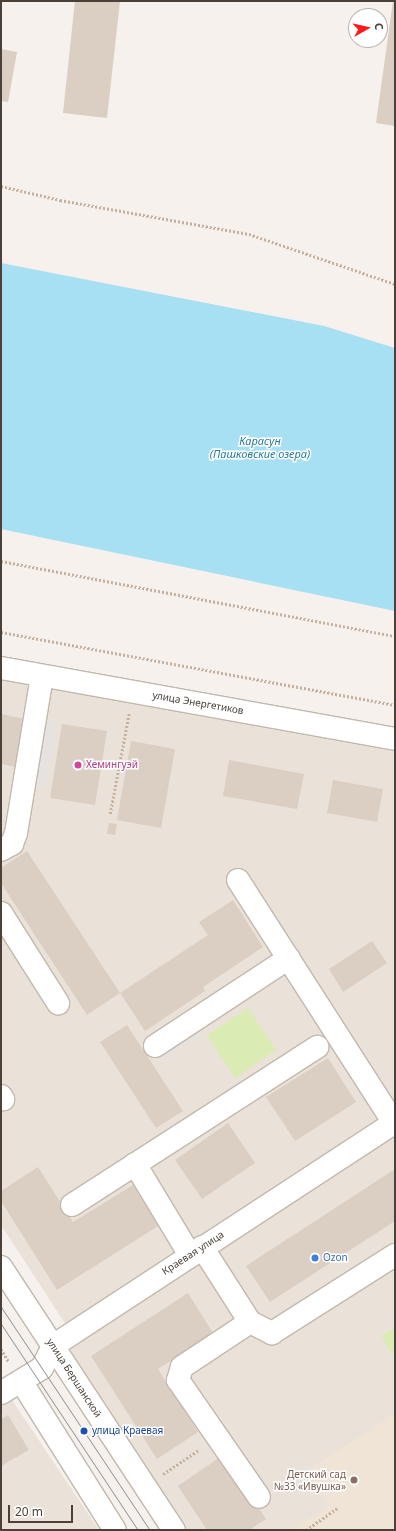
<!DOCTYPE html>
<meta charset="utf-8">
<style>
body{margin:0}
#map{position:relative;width:396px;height:1531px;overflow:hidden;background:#f6f1ec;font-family:"Noto Sans",sans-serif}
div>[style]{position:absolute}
.residential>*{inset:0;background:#eae2d9}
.education>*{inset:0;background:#efe4d5}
.green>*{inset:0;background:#dbebb4}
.parking>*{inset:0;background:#e5e2e0}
.water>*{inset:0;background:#a7e0f3}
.building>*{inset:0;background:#dbcec3}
.path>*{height:2.5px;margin-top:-1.25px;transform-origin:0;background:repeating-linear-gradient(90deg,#c5b19e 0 2px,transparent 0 4px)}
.roads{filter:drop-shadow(1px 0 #c2b8ad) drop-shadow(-1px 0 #c2b8ad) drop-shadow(0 1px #c2b8ad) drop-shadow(0 -1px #c2b8ad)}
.minor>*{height:22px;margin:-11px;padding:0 11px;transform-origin:11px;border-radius:11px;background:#fff}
.tram>*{height:1px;margin:-0.5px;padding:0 0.5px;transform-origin:0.5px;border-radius:0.5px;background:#9a9a9a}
.dots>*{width:11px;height:11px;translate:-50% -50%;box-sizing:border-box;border:2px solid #fff;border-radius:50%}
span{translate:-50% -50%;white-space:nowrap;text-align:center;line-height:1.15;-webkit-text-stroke:3px #fff;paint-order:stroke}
.street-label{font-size:10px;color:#4b4139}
.hotel-label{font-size:10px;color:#b23c85}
.left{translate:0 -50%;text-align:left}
.shop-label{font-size:10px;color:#366cbe}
.transit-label{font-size:10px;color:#164399}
.education-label{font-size:10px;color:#785e54}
.right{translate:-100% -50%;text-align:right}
.water-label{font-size:11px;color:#277b9b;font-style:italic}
.frame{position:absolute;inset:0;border:2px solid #4b4139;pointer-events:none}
.north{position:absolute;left:348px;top:8px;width:40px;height:40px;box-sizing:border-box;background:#fff;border:1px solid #b7b3b0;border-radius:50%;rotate:82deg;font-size:11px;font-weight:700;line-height:16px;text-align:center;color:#4b4139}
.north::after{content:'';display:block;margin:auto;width:14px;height:18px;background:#ff1a1a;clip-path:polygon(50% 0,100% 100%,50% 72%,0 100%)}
.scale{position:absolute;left:8px;top:1505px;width:65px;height:18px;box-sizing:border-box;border:2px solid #4b4139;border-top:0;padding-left:5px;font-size:12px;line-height:14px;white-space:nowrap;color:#4b4139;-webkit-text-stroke:3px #fff;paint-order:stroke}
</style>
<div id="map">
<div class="residential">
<div style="clip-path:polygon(1px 679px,395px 749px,395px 1107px,66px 1325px,1px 1225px)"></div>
<div style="clip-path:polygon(395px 1131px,395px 1530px,181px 1530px,65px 1355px,69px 1342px)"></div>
<div style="clip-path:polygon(10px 1397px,99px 1530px,1px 1530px,1px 1403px)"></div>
</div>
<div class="education">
<div style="clip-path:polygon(395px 1414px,395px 1530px,292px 1530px,329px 1506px,306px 1471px)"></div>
</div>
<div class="green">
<div style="clip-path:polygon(248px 1008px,276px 1050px,235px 1078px,207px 1035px)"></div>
<div style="clip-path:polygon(395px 1328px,395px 1358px,381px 1336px)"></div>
</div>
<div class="parking">
<div style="clip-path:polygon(43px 720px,57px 722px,46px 788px,32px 786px)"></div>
<div style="clip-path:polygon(196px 1025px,202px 1035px,162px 1060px,155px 1050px)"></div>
</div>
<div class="water">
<div style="clip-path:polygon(1px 263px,324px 326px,395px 348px,395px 611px,1px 529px)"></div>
</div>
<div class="building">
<div style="clip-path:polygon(75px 1px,120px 1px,107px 118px,63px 113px)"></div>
<div style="clip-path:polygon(393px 1px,395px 1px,395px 126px,376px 123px)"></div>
<div style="clip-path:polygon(1px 49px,17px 52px,8px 102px,1px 101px)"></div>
<div style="clip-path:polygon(1px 714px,25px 719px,16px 767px,1px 764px)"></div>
<div style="clip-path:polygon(62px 724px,107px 731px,95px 805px,50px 798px)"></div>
<div style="clip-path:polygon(131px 741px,175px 749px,161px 828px,117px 820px)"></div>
<div style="clip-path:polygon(229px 760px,304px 774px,297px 809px,223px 796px)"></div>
<div style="clip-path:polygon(333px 780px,383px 789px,377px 822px,327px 813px)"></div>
<div style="clip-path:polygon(109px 823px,117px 824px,115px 835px,107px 834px)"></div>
<div style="clip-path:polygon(27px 851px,120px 993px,87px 1015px,1px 883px,1px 868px)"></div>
<div style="clip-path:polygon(233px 900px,263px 947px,203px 987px,205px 991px,145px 1031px,120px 993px,208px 935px,199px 922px)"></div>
<div style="clip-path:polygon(372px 941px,387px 963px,343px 992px,329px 969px)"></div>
<div style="clip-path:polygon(127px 1025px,183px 1111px,156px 1128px,100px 1042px)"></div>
<div style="clip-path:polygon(328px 1058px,356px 1102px,295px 1141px,266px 1097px)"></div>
<div style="clip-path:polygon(228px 1123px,255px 1163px,202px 1199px,175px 1160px)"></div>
<div style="clip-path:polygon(38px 1167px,73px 1222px,133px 1185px,158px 1226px,57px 1290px,1px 1201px,1px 1191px)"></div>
<div style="clip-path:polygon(395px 1169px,395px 1221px,270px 1302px,246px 1266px)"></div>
<div style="clip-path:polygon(188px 1293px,213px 1333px,158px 1369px,198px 1432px,157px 1459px,91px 1356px)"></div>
<div style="clip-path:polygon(8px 1415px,29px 1450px,1px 1466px,1px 1419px)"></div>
<div style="clip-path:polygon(223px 1455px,266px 1519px,249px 1530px,207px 1530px,178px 1486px)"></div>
</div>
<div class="path">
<div style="left:1px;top:186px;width:61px;rotate:13.3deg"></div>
<div style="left:60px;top:200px;width:192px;rotate:10.2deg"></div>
<div style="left:249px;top:234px;width:154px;rotate:18.9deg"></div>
<div style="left:1px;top:561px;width:401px;rotate:10.8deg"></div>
<div style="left:1px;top:632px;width:401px;rotate:10.5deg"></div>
<div style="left:110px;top:814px;width:103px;rotate:-79.3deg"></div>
<div style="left:1px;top:1349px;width:15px;rotate:58deg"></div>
<div style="left:163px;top:1474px;width:43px;rotate:-33.7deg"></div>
<div style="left:306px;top:1530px;width:39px;rotate:-35deg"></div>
</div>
<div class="roads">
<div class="minor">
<div style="left:1px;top:668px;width:400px;rotate:10.2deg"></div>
<div style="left:1px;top:850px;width:13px;rotate:-29deg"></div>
<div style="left:12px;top:844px;width:12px;rotate:-70deg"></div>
<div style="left:16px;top:833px;width:159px;rotate:-80.6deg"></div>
<div style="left:238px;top:880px;width:289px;rotate:57.3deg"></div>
<div style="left:1px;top:913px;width:107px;rotate:57.7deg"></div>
<div style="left:155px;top:1046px;width:160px;rotate:-33.3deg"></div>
<div style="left:1px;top:1096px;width:4px;rotate:56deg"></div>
<div style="left:135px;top:1164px;width:106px;rotate:58.9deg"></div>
<div style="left:72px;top:1205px;width:292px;rotate:-32.8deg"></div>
<div style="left:202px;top:1247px;width:89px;rotate:57.4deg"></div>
<div style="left:250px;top:1322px;width:82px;rotate:146.5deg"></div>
<div style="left:182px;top:1367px;width:14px;rotate:107deg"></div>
<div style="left:178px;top:1380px;width:142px;rotate:55.3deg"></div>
<div style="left:1px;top:1267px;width:315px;rotate:56.7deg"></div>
<div style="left:250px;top:1322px;width:25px;rotate:27deg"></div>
<div style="left:272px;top:1333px;width:146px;rotate:-32.4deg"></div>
<div style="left:21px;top:1381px;width:176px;rotate:57.8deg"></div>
<div style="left:1px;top:1393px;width:48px;rotate:-31.4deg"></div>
<div style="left:42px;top:1368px;width:25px;rotate:-63deg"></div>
<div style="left:53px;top:1346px;width:409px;rotate:-33.2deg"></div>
</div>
</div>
<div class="tram">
<div style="left:1px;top:1307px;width:268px;rotate:56.3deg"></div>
<div style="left:1px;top:1324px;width:247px;rotate:56.4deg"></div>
</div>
<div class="dots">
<div style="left:78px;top:765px;background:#d1479c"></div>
<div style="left:315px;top:1258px;background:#3f7fe0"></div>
<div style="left:84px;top:1431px;background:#1a4fb4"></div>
<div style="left:354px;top:1480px;background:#8d6e63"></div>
</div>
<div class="street-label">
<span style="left:198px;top:703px;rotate:10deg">улица Энергетиков</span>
<span style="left:193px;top:1253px;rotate:-33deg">Краевая улица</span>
<span style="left:74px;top:1378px;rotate:57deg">улица Бершанской</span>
</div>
<div class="hotel-label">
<span class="left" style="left:86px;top:765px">Хемингуэй</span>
</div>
<div class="shop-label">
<span class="left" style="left:323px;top:1258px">Ozon</span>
</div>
<div class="transit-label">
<span class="left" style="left:92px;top:1431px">улица Краевая</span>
</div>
<div class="education-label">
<span class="right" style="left:346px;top:1480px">Детский сад<br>№33 «Ивушка»</span>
</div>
<div class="water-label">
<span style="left:260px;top:448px">Карасун<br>(Пашковские озера)</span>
</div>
<div class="frame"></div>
<div class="north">С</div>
<div class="scale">20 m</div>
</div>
